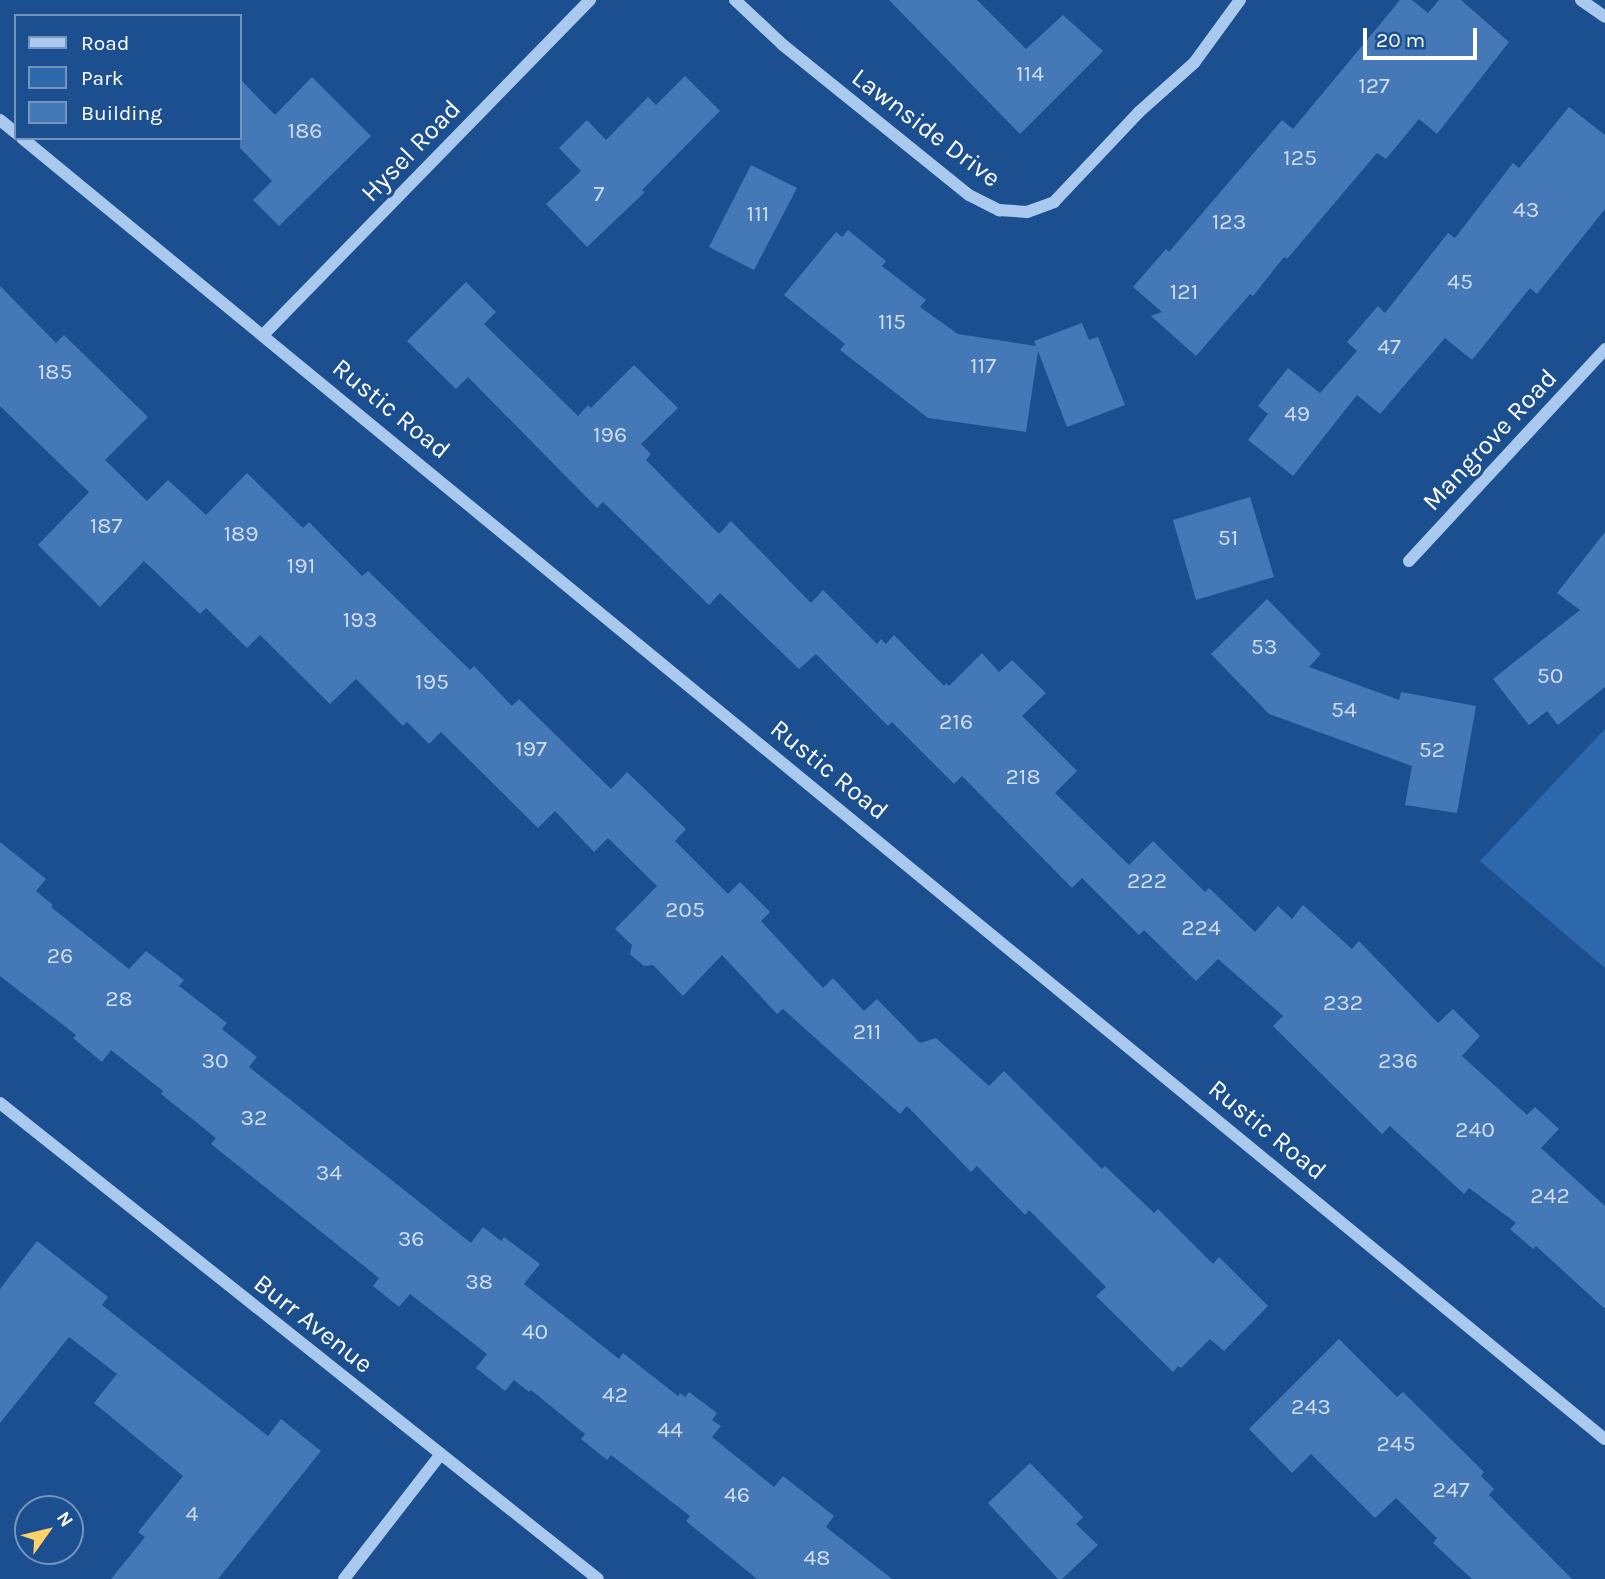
<!DOCTYPE html>
<style>
body{margin:0}
#map{position:relative;width:1605px;height:1579px;overflow:hidden;background:#1b4f8f;font-family:Karla,sans-serif}
div>[style]{position:absolute}
.green>*{inset:0;background:#2e69ad}
.building>*{inset:0;background:#4478b7}
.minor>*{height:12px;margin:-6px;padding:0 6px;transform-origin:6px;border-radius:6px;background:#a9c9ee}
span{translate:-50% -50%;white-space:nowrap;text-align:center;line-height:1.15;-webkit-text-stroke:7px #1b4f8f;paint-order:stroke}
.number-label{font-size:23px;color:#d0dded}
.number-label span{-webkit-text-stroke-width:0}
.street-label{font-size:26px;color:#fff}
.legend{position:absolute;left:14px;top:14px;width:228px;height:126px;box-sizing:border-box;background:#1b4f8f;border:2px solid #7695bc;margin:0;padding:9px 12px;list-style:none;font-size:21px;color:#fff}
.legend li{display:flex;align-items:center;gap:14px;height:35px}
.legend b{width:35px;border:2px solid #7695bc}
.north{position:absolute;left:14px;top:1495px;width:70px;height:70px;box-sizing:border-box;background:#1b4f8f;border:2px solid #7695bc;border-radius:50%;rotate:56deg;font-size:19px;font-weight:700;line-height:28px;text-align:center;color:#fff}
.north::after{content:'';display:block;margin:auto;width:24px;height:32px;background:#ffd166;clip-path:polygon(50% 0,100% 100%,50% 72%,0 100%)}
.scale{position:absolute;left:1363px;top:28px;width:114px;height:32px;box-sizing:border-box;border:4px solid #fff;border-top:0;padding-left:9px;font-size:21px;line-height:24px;white-space:nowrap;color:#fff;-webkit-text-stroke:5px #1b4f8f;paint-order:stroke}
</style>
<div id="map">
<div class="green">
<div style="clip-path:polygon(1605px 729px,1605px 968px,1480px 861px)"></div>
</div>
<div class="building">
<div style="clip-path:polygon(889px 0,977px 0,1026px 49px,1063px 15px,1103px 51px,1020px 134px)"></div>
<div style="clip-path:polygon(1400px 0,1412px 0,1428px 13px,1439px 0,1461px 0,1509px 42px,1437px 134px,1419px 119px,1386px 159px,1377px 153px,1287px 259px,1284px 257px,1253px 296px,1250px 294px,1196px 356px,1151px 316px,1162px 312px,1133px 287px,1166px 249px,1169px 252px,1282px 120px,1293px 129px)"></div>
<div style="clip-path:polygon(685px 76px,720px 111px,642px 190px,645px 192px,587px 247px,546px 204px,581px 171px,559px 148px,587px 120px,606px 140px,648px 97px,656px 105px)"></div>
<div style="clip-path:polygon(312px 77px,371px 136px,279px 226px,253px 200px,272px 181px,240px 148px,240px 79px,275px 115px)"></div>
<div style="clip-path:polygon(1569px 107px,1605px 135px,1605px 209px,1537px 294px,1530px 288px,1472px 360px,1445px 338px,1380px 414px,1357px 395px,1293px 476px,1248px 440px,1268px 414px,1258px 406px,1288px 368px,1320px 393px,1357px 351px,1347px 342px,1378px 306px,1385px 313px,1448px 233px,1455px 238px,1513px 163px,1519px 168px)"></div>
<div style="clip-path:polygon(751px 165px,797px 188px,754px 270px,709px 247px)"></div>
<div style="clip-path:polygon(848px 230px,886px 261px,882px 266px,926px 300px,920px 307px,958px 334px,1036px 346px,1034px 341px,1082px 323px,1089px 340px,1098px 337px,1125px 405px,1067px 427px,1038px 351px,1026px 432px,928px 418px,840px 350px,845px 344px,784px 295px,836px 232px,842px 237px)"></div>
<div style="clip-path:polygon(466px 282px,496px 312px,484px 324px,578px 416px,588px 405px,591px 408px,634px 365px,678px 408px,641px 444px,651px 454px,646px 460px,719px 534px,731px 521px,811px 603px,823px 590px,877px 644px,881px 639px,886px 644px,894px 635px,944px 686px,946px 683px,949px 686px,982px 653px,999px 672px,1012px 660px,1046px 693px,1022px 716px,1077px 771px,1055px 793px,1129px 865px,1153px 841px,1205px 892px,1209px 888px,1255px 932px,1278px 906px,1292px 919px,1303px 905px,1352px 949px,1359px 941px,1438px 1023px,1453px 1009px,1480px 1036px,1462px 1056px,1527px 1115px,1535px 1107px,1559px 1129px,1541px 1148px,1605px 1206px,1605px 1309px,1536px 1246px,1533px 1249px,1510px 1229px,1516px 1223px,1469px 1188px,1464px 1194px,1390px 1126px,1382px 1134px,1273px 1026px,1283px 1016px,1218px 959px,1196px 981px,1144px 930px,1139px 935px,1082px 878px,1072px 888px,962px 776px,954px 784px,892px 722px,888px 726px,816px 654px,799px 669px,720px 593px,709px 605px,603px 502px,597px 508px,468px 377px,456px 389px,407px 341px)"></div>
<div style="clip-path:polygon(0 286px,56px 343px,64px 335px,148px 417px,105px 460px,147px 501px,168px 480px,206px 515px,247px 473px,303px 528px,309px 522px,362px 576px,368px 571px,470px 670px,474px 666px,512px 706px,519px 699px,611px 789px,627px 772px,686px 829px,675px 841px,728px 894px,740px 882px,770px 912px,761px 921px,823px 988px,833px 978px,864px 1011px,877px 999px,920px 1043px,936px 1038px,989px 1086px,1004px 1071px,1102px 1169px,1105px 1166px,1154px 1213px,1158px 1209px,1213px 1264px,1219px 1257px,1268px 1306px,1224px 1351px,1210px 1339px,1181px 1368px,1178px 1366px,1173px 1372px,1096px 1296px,1106px 1287px,1029px 1210px,1025px 1215px,977px 1166px,971px 1172px,907px 1106px,900px 1114px,783px 1009px,777px 1014px,722px 955px,683px 996px,653px 965px,644px 966px,630px 954px,632px 945px,615px 929px,657px 886px,608px 838px,594px 852px,555px 811px,538px 828px,441px 732px,429px 744px,407px 722px,403px 726px,356px 679px,330px 704px,260px 635px,247px 648px,206px 608px,200px 614px,144px 561px,100px 607px,38px 545px,89px 492px,0 406px)"></div>
<div style="clip-path:polygon(1250px 497px,1274px 577px,1196px 600px,1173px 520px)"></div>
<div style="clip-path:polygon(1605px 532px,1605px 687px,1558px 725px,1547px 711px,1529px 725px,1493px 679px,1580px 610px,1557px 593px)"></div>
<div style="clip-path:polygon(1267px 599px,1321px 654px,1309px 667px,1399px 700px,1401px 692px,1476px 706px,1457px 813px,1405px 805px,1412px 766px,1269px 714px,1211px 654px)"></div>
<div style="clip-path:polygon(0 842px,46px 879px,36px 891px,53px 905px,51px 907px,129px 969px,146px 951px,184px 980px,179px 986px,227px 1023px,222px 1029px,257px 1057px,249px 1067px,471px 1243px,483px 1227px,501px 1241px,504px 1237px,540px 1264px,524px 1284px,619px 1359px,623px 1353px,678px 1396px,680px 1393px,685px 1397px,689px 1392px,717px 1413px,712px 1420px,721px 1426px,712px 1437px,774px 1487px,783px 1476px,834px 1516px,826px 1527px,892px 1579px,757px 1579px,686px 1521px,690px 1516px,611px 1455px,607px 1460px,581px 1439px,585px 1434px,531px 1390px,529px 1392px,514px 1380px,505px 1391px,476px 1368px,487px 1354px,410px 1294px,399px 1307px,373px 1286px,379px 1278px,211px 1144px,216px 1138px,161px 1094px,163px 1091px,111px 1050px,102px 1062px,73px 1038px,76px 1035px,0 976px)"></div>
<div style="clip-path:polygon(37px 1241px,108px 1297px,102px 1305px,268px 1436px,281px 1419px,321px 1451px,218px 1579px,111px 1579px,145px 1537px,138px 1532px,183px 1476px,94px 1403px,117px 1374px,69px 1337px,0 1423px,0 1289px)"></div>
<div style="clip-path:polygon(1339px 1339px,1397px 1397px,1403px 1392px,1484px 1472px,1481px 1476px,1494px 1489px,1489px 1495px,1572px 1579px,1472px 1579px,1433px 1543px,1437px 1538px,1396px 1498px,1375px 1518px,1311px 1454px,1292px 1473px,1249px 1429px)"></div>
<div style="clip-path:polygon(1030px 1463px,1083px 1517px,1076px 1524px,1098px 1545px,1062px 1579px,1058px 1579px,988px 1503px)"></div>
</div>
<div class="minor">
<div style="left:735px;top:0;width:66px;rotate:43.2deg"></div>
<div style="left:783px;top:45px;width:239px;rotate:38.9deg"></div>
<div style="left:969px;top:195px;width:34px;rotate:27deg"></div>
<div style="left:999px;top:210px;width:28px;rotate:4deg"></div>
<div style="left:1027px;top:212px;width:29px;rotate:-20deg"></div>
<div style="left:1054px;top:202px;width:124px;rotate:-46.6deg"></div>
<div style="left:1139px;top:112px;width:74px;rotate:-41.7deg"></div>
<div style="left:1194px;top:63px;width:78px;rotate:-53.9deg"></div>
<div style="left:1581px;top:0;width:29px;rotate:35deg"></div>
<div style="left:0;top:120px;width:21px;rotate:39deg"></div>
<div style="left:22px;top:138px;width:2049px;rotate:39.42deg"></div>
<div style="left:264px;top:334px;width:467px;rotate:-45.7deg"></div>
<div style="left:1409px;top:561px;width:289px;rotate:-47.2deg"></div>
<div style="left:0;top:1103px;width:764px;rotate:38.52deg"></div>
<div style="left:344px;top:1579px;width:158px;rotate:-52.2deg"></div>
</div>
<div class="number-label">
<span style="left:1030px;top:74px">114</span>
<span style="left:1374px;top:86px">127</span>
<span style="left:305px;top:131px">186</span>
<span style="left:1300px;top:158px">125</span>
<span style="left:599px;top:194px">7</span>
<span style="left:1526px;top:210px">43</span>
<span style="left:758px;top:214px">111</span>
<span style="left:1229px;top:222px">123</span>
<span style="left:1460px;top:282px">45</span>
<span style="left:1184px;top:292px">121</span>
<span style="left:892px;top:322px">115</span>
<span style="left:1389px;top:347px">47</span>
<span style="left:983px;top:366px">117</span>
<span style="left:55px;top:372px">185</span>
<span style="left:1297px;top:414px">49</span>
<span style="left:610px;top:435px">196</span>
<span style="left:106px;top:526px">187</span>
<span style="left:241px;top:534px">189</span>
<span style="left:1228px;top:538px">51</span>
<span style="left:301px;top:566px">191</span>
<span style="left:360px;top:620px">193</span>
<span style="left:1264px;top:647px">53</span>
<span style="left:1550px;top:676px">50</span>
<span style="left:432px;top:682px">195</span>
<span style="left:1344px;top:710px">54</span>
<span style="left:956px;top:722px">216</span>
<span style="left:531px;top:749px">197</span>
<span style="left:1432px;top:750px">52</span>
<span style="left:1023px;top:777px">218</span>
<span style="left:1147px;top:881px">222</span>
<span style="left:685px;top:910px">205</span>
<span style="left:1201px;top:928px">224</span>
<span style="left:60px;top:956px">26</span>
<span style="left:119px;top:999px">28</span>
<span style="left:1343px;top:1003px">232</span>
<span style="left:867px;top:1032px">211</span>
<span style="left:215px;top:1061px">30</span>
<span style="left:1398px;top:1061px">236</span>
<span style="left:254px;top:1118px">32</span>
<span style="left:1475px;top:1130px">240</span>
<span style="left:329px;top:1173px">34</span>
<span style="left:1550px;top:1196px">242</span>
<span style="left:411px;top:1239px">36</span>
<span style="left:479px;top:1282px">38</span>
<span style="left:535px;top:1332px">40</span>
<span style="left:615px;top:1395px">42</span>
<span style="left:1311px;top:1407px">243</span>
<span style="left:670px;top:1430px">44</span>
<span style="left:1396px;top:1444px">245</span>
<span style="left:1451px;top:1490px">247</span>
<span style="left:737px;top:1495px">46</span>
<span style="left:192px;top:1514px">4</span>
<span style="left:817px;top:1558px">48</span>
</div>
<div class="street-label">
<span style="left:926px;top:128px;rotate:37deg">Lawnside Drive</span>
<span style="left:411px;top:151px;rotate:-46deg">Hysel Road</span>
<span style="left:391px;top:409px;rotate:39deg">Rustic Road</span>
<span style="left:1490px;top:440px;rotate:-47deg">Mangrove Road</span>
<span style="left:829px;top:770px;rotate:39deg">Rustic Road</span>
<span style="left:1267px;top:1130px;rotate:39deg">Rustic Road</span>
<span style="left:313px;top:1324px;rotate:38deg">Burr Avenue</span>
</div>
<ul class="legend">
<li><b style="height:9px;background:#a9c9ee"></b>Road</li>
<li><b style="height:19px;background:#2e69ad"></b>Park</li>
<li><b style="height:19px;background:#4478b7"></b>Building</li>
</ul>
<div class="north">N</div>
<div class="scale">20 m</div>
</div>
